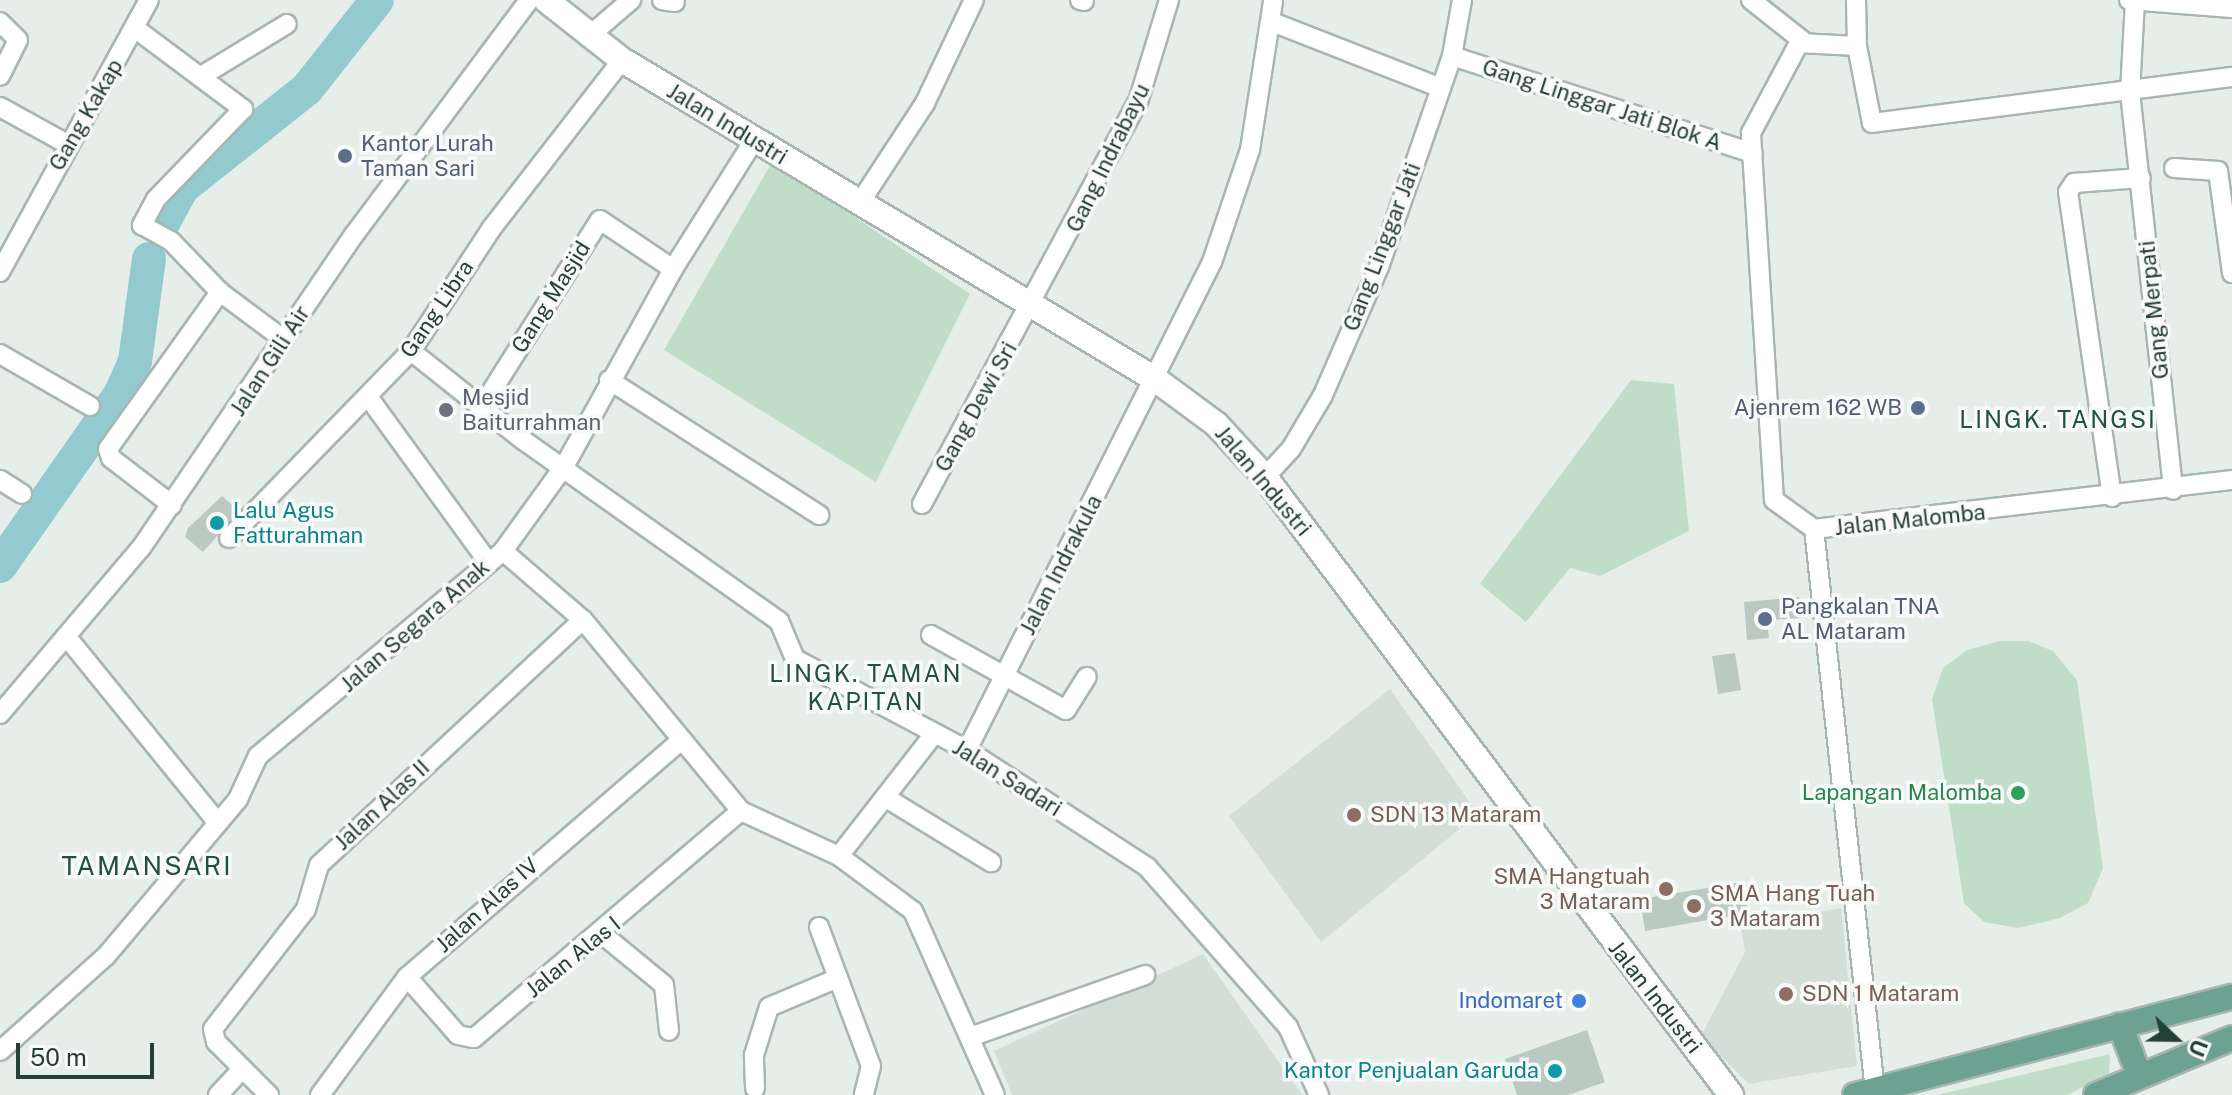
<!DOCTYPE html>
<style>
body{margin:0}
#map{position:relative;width:2232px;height:1095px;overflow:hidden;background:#e6eeea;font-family:"Public Sans",sans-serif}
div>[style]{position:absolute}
.built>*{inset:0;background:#d4ded9}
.green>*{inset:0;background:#c0dec7}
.river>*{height:34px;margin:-17px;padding:0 17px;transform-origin:17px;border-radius:17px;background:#92cad0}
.building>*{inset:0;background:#bbc9c3}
.roads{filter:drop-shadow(2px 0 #a8b6b1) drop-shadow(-2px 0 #a8b6b1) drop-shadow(0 2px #a8b6b1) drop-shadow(0 -2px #a8b6b1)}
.street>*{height:18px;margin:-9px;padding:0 9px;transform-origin:9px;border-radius:9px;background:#fff}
.secondary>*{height:24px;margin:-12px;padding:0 12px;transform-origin:12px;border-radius:12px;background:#fff}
.primary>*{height:24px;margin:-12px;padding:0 12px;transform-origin:12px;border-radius:12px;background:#6da191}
.dots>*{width:22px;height:22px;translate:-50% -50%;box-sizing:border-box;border:4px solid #f7faf8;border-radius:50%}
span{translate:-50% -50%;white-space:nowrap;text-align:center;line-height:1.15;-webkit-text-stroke:7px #f7faf8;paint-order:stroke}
.street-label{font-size:22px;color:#254037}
.service-label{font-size:22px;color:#4e5e75}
.left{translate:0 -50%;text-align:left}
.right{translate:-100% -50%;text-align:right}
.worship-label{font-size:22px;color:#5b616d}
.culture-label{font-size:22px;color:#0d838f}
.leisure-label{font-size:22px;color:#27864d}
.education-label{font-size:22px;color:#785e54}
.shop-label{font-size:22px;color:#366cbe}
.neighbourhood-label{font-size:24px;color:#225143;letter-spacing:2px}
.quarter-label{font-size:26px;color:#225143;letter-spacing:2px}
.north{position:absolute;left:2136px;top:999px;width:80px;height:80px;-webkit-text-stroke:6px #f7faf8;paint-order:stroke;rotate:112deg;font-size:22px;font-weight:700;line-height:32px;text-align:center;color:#254037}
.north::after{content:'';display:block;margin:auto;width:28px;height:36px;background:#254037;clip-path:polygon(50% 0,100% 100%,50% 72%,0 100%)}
.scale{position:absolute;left:16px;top:1043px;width:138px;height:36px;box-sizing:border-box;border:4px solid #254037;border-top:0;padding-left:10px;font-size:24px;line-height:28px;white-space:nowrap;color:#254037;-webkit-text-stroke:6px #f7faf8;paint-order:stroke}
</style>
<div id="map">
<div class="built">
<div style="clip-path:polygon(1390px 689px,1478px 814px,1321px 942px,1229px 816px)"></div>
<div style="clip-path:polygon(1841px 908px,1857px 1066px,1749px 1084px,1701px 1036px,1745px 952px,1741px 928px)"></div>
<div style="clip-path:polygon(1203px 954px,1302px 1095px,1012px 1095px,994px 1051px)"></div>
</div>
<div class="green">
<div style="clip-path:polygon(772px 162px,970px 294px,876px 482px,664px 350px)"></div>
<div style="clip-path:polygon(1631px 380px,1674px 384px,1689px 531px,1600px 576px,1570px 568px,1526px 622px,1480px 584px)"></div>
<div style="clip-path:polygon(2000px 641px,2028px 641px,2053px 651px,2077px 680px,2103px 868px,2088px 903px,2060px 918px,2018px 928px,1984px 922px,1964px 903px,1932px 699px,1943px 668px,1967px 650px)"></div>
<div style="clip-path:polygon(2110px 1054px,2109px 1074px,2067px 1095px,1937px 1095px)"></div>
</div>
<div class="river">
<div style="left:162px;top:225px;width:42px;rotate:-61.6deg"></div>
<div style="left:182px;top:188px;width:159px;rotate:-38.4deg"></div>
<div style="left:307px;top:89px;width:113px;rotate:-51.8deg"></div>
<div style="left:0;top:566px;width:211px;rotate:-55deg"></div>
<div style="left:121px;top:393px;width:35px;rotate:-66deg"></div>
<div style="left:135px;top:361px;width:103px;rotate:-82.2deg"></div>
</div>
<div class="building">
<div style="clip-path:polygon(222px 496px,239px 511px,203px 552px,185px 537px,188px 528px)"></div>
<div style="clip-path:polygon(1799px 597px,1801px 618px,1767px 620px,1769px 638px,1747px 640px,1744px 602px)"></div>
<div style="clip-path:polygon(1735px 653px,1741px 690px,1718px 694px,1712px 656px)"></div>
<div style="clip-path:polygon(1743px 882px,1748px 913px,1645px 931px,1640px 899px)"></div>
<div style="clip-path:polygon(1587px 1030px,1605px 1082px,1568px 1095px,1517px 1095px,1505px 1059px)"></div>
</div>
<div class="roads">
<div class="street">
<div style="left:662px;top:0;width:13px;rotate:9deg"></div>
<div style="left:1080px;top:0;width:4px;rotate:14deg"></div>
<div style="left:1751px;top:0;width:66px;rotate:38.3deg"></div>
<div style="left:1856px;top:0;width:46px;rotate:88.8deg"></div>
<div style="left:2129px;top:0;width:103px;rotate:4.4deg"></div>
<div style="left:2135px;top:0;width:92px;rotate:93.1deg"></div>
<div style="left:2130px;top:92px;width:400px;rotate:83.8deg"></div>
<div style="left:0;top:22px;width:25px;rotate:45deg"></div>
<div style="left:18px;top:40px;width:40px;rotate:116.6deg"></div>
<div style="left:1272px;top:22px;width:181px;rotate:21.3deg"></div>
<div style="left:136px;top:29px;width:134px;rotate:36.8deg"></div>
<div style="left:243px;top:109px;width:125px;rotate:134deg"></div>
<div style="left:156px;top:199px;width:30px;rotate:118deg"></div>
<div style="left:142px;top:225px;width:33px;rotate:29deg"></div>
<div style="left:171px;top:241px;width:71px;rotate:46.1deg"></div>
<div style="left:220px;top:292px;width:79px;rotate:36.7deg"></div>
<div style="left:588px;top:37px;width:57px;rotate:-40.7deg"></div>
<div style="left:1452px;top:56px;width:316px;rotate:17.9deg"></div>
<div style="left:203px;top:75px;width:98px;rotate:-31.3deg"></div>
<div style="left:0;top:107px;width:79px;rotate:28.8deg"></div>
<div style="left:2174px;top:168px;width:44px;rotate:3.9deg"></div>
<div style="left:2218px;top:171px;width:103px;rotate:82.2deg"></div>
<div style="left:859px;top:204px;width:121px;rotate:-56.8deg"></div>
<div style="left:925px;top:103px;width:114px;rotate:-64.6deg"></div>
<div style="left:0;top:272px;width:310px;rotate:-61.3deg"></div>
<div style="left:411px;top:351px;width:143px;rotate:38.5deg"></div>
<div style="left:523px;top:440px;width:314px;rotate:35.3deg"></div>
<div style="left:779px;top:621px;width:41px;rotate:67.2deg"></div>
<div style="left:795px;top:659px;width:195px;rotate:27.9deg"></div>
<div style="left:967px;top:750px;width:215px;rotate:33deg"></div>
<div style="left:1147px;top:867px;width:213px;rotate:48.6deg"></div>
<div style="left:1288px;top:1027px;width:75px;rotate:65.5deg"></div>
<div style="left:0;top:354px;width:104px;rotate:30deg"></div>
<div style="left:609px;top:380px;width:250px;rotate:32.7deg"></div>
<div style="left:369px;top:398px;width:204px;rotate:54deg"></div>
<div style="left:481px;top:408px;width:222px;rotate:-57.7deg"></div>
<div style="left:600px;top:220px;width:88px;rotate:33.9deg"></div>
<div style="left:1265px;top:477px;width:38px;rotate:-47deg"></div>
<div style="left:1291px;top:449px;width:63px;rotate:-59.3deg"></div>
<div style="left:1323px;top:395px;width:140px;rotate:-66.4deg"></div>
<div style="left:1379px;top:267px;width:223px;rotate:-70.9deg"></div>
<div style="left:1452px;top:56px;width:57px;rotate:-79.9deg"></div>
<div style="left:0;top:480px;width:26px;rotate:32deg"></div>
<div style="left:2112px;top:497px;width:308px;rotate:-98.2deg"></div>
<div style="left:2068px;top:192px;width:11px;rotate:-56deg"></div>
<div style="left:2074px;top:183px;width:67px;rotate:-4.3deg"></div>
<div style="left:922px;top:504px;width:456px;rotate:-61.8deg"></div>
<div style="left:1138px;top:102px;width:107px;rotate:-73.1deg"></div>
<div style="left:172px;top:505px;width:77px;rotate:-142.4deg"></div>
<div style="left:111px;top:458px;width:9px;rotate:-108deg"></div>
<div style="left:108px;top:449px;width:193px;rotate:-54.5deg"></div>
<div style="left:1814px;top:529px;width:49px;rotate:-144.1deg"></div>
<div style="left:1774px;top:500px;width:368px;rotate:-93.6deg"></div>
<div style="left:1751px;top:133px;width:102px;rotate:-61.9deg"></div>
<div style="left:1799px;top:43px;width:58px;rotate:3deg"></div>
<div style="left:1857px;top:46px;width:78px;rotate:79deg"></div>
<div style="left:1872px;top:123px;width:363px;rotate:-7.3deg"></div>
<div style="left:229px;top:538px;width:261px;rotate:-45.8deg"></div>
<div style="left:411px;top:351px;width:146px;rotate:-56.7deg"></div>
<div style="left:491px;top:229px;width:214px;rotate:-52.2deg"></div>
<div style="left:503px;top:551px;width:106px;rotate:40.8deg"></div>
<div style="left:583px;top:620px;width:248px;rotate:50.4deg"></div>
<div style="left:741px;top:811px;width:108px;rotate:24.7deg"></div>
<div style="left:839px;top:856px;width:92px;rotate:36.6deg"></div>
<div style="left:913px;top:911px;width:201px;rotate:66deg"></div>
<div style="left:931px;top:635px;width:154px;rotate:29.1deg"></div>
<div style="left:1066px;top:710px;width:39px;rotate:-58deg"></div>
<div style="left:66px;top:636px;width:241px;rotate:50.9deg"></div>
<div style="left:0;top:714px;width:218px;rotate:-49.7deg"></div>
<div style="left:141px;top:548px;width:379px;rotate:-55.8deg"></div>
<div style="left:354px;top:235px;width:293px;rotate:-53.3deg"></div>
<div style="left:967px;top:750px;width:546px;rotate:-63.34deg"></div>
<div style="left:1212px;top:262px;width:118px;rotate:-71.3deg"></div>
<div style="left:1250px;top:150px;width:150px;rotate:-81.2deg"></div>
<div style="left:888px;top:799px;width:121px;rotate:31.5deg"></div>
<div style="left:839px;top:856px;width:155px;rotate:-52.1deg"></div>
<div style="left:819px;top:927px;width:148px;rotate:69.5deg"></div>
<div style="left:871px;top:1066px;width:30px;rotate:104deg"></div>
<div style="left:602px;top:934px;width:80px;rotate:39.4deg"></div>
<div style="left:664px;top:985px;width:46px;rotate:83.8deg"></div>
<div style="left:407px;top:977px;width:77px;rotate:48.7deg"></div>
<div style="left:458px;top:1035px;width:16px;rotate:11deg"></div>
<div style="left:474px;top:1038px;width:350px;rotate:-40.4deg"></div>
<div style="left:970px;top:1037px;width:186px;rotate:-19.5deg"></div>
<div style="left:0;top:1051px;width:142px;rotate:-41.9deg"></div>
<div style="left:106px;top:956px;width:205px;rotate:-49.9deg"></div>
<div style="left:238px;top:799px;width:47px;rotate:-65.1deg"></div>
<div style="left:258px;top:756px;width:319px;rotate:-39.9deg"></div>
<div style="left:503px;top:551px;width:106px;rotate:-54.2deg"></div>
<div style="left:565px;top:465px;width:224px;rotate:-61.1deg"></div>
<div style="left:673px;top:269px;width:154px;rotate:-57.8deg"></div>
<div style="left:755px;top:1088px;width:33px;rotate:-92deg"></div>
<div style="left:754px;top:1055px;width:50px;rotate:-72.6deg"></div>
<div style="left:769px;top:1007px;width:75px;rotate:-22.8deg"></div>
<div style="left:1875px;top:1091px;width:565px;rotate:-96.19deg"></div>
<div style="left:1814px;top:529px;width:421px;rotate:-6.7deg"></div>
<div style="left:218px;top:1095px;width:35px;rotate:-47deg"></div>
<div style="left:269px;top:1095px;width:75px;rotate:-135deg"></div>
<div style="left:216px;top:1042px;width:13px;rotate:-103deg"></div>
<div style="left:213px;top:1029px;width:152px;rotate:-52.2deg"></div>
<div style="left:306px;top:909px;width:46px;rotate:-73.5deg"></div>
<div style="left:319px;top:865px;width:360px;rotate:-42.9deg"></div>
<div style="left:320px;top:1095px;width:147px;rotate:-53.6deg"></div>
<div style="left:407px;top:977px;width:363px;rotate:-40.8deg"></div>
</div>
<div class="secondary">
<div style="left:546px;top:0;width:97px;rotate:38.3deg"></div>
<div style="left:622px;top:60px;width:621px;rotate:30.9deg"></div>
<div style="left:1155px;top:379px;width:76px;rotate:36.4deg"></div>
<div style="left:1216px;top:424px;width:72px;rotate:47.2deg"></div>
<div style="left:1265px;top:477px;width:774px;rotate:52.98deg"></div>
</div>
<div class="primary">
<div style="left:2120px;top:1025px;width:50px;rotate:69deg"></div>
<div style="left:1855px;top:1095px;width:390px;rotate:-14.6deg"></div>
<div style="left:2096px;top:1095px;width:147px;rotate:-22.7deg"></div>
</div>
</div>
<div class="dots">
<div style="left:345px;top:156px;background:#5c6f8a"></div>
<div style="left:1918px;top:408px;background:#5c6f8a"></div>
<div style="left:446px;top:410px;background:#6b7280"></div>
<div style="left:217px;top:523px;background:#0f9aa8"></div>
<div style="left:1765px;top:619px;background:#5c6f8a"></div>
<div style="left:2018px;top:793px;background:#2e9e5b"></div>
<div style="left:1354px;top:815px;background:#8d6e63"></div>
<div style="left:1666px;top:889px;background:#8d6e63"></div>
<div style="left:1694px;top:906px;background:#8d6e63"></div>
<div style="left:1786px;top:994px;background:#8d6e63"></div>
<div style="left:1579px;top:1001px;background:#3f7fe0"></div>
<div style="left:1555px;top:1071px;background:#0f9aa8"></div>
</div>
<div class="street-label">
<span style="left:1602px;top:105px;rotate:18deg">Gang Linggar Jati Blok A</span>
<span style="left:86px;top:115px;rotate:-60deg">Gang Kakap</span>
<span style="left:727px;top:124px;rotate:31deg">Jalan Industri</span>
<span style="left:1108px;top:158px;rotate:-64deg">Gang Indrabayu</span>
<span style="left:1382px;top:247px;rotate:-69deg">Gang Linggar Jati</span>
<span style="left:551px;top:297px;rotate:-58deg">Gang Masjid</span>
<span style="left:437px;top:309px;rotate:-56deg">Gang Libra</span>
<span style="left:2154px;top:310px;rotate:-96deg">Gang Merpati</span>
<span style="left:270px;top:361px;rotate:-57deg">Jalan Gili Air</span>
<span style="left:976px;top:407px;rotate:-61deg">Gang Dewi Sri</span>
<span style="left:1263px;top:481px;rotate:50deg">Jalan Industri</span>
<span style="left:1910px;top:520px;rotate:-6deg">Jalan Malomba</span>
<span style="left:1061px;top:565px;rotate:-63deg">Jalan Indrakula</span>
<span style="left:415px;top:626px;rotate:-41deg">Jalan Segara Anak</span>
<span style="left:1007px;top:778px;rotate:32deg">Jalan Sadari</span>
<span style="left:382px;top:805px;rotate:-43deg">Jalan Alas II</span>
<span style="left:487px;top:905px;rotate:-42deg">Jalan Alas IV</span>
<span style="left:573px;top:957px;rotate:-39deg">Jalan Alas I</span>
<span style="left:1655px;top:997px;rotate:52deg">Jalan Industri</span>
</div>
<div class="service-label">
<span class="left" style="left:361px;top:156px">Kantor Lurah<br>Taman Sari</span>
<span class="right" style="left:1902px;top:408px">Ajenrem 162 WB</span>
<span class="left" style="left:1781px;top:619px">Pangkalan TNA<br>AL Mataram</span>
</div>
<div class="worship-label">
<span class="left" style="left:462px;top:410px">Mesjid<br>Baiturrahman</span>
</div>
<div class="culture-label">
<span class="left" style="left:233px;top:523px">Lalu Agus<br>Fatturahman</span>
<span class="right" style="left:1539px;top:1071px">Kantor Penjualan Garuda</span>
</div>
<div class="leisure-label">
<span class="right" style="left:2002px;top:793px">Lapangan Malomba</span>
</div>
<div class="education-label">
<span class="left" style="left:1370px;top:815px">SDN 13 Mataram</span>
<span class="right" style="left:1650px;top:889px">SMA Hangtuah<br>3 Mataram</span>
<span class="left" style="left:1710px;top:906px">SMA Hang Tuah<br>3 Mataram</span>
<span class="left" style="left:1802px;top:994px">SDN 1 Mataram</span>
</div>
<div class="shop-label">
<span class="right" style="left:1563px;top:1001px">Indomaret</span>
</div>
<div class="neighbourhood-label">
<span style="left:2058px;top:420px">LINGK. TANGSI</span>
<span style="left:866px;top:688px">LINGK. TAMAN<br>KAPITAN</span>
</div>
<div class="quarter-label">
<span style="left:147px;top:866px">TAMANSARI</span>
</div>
<div class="north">U</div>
<div class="scale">50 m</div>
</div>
